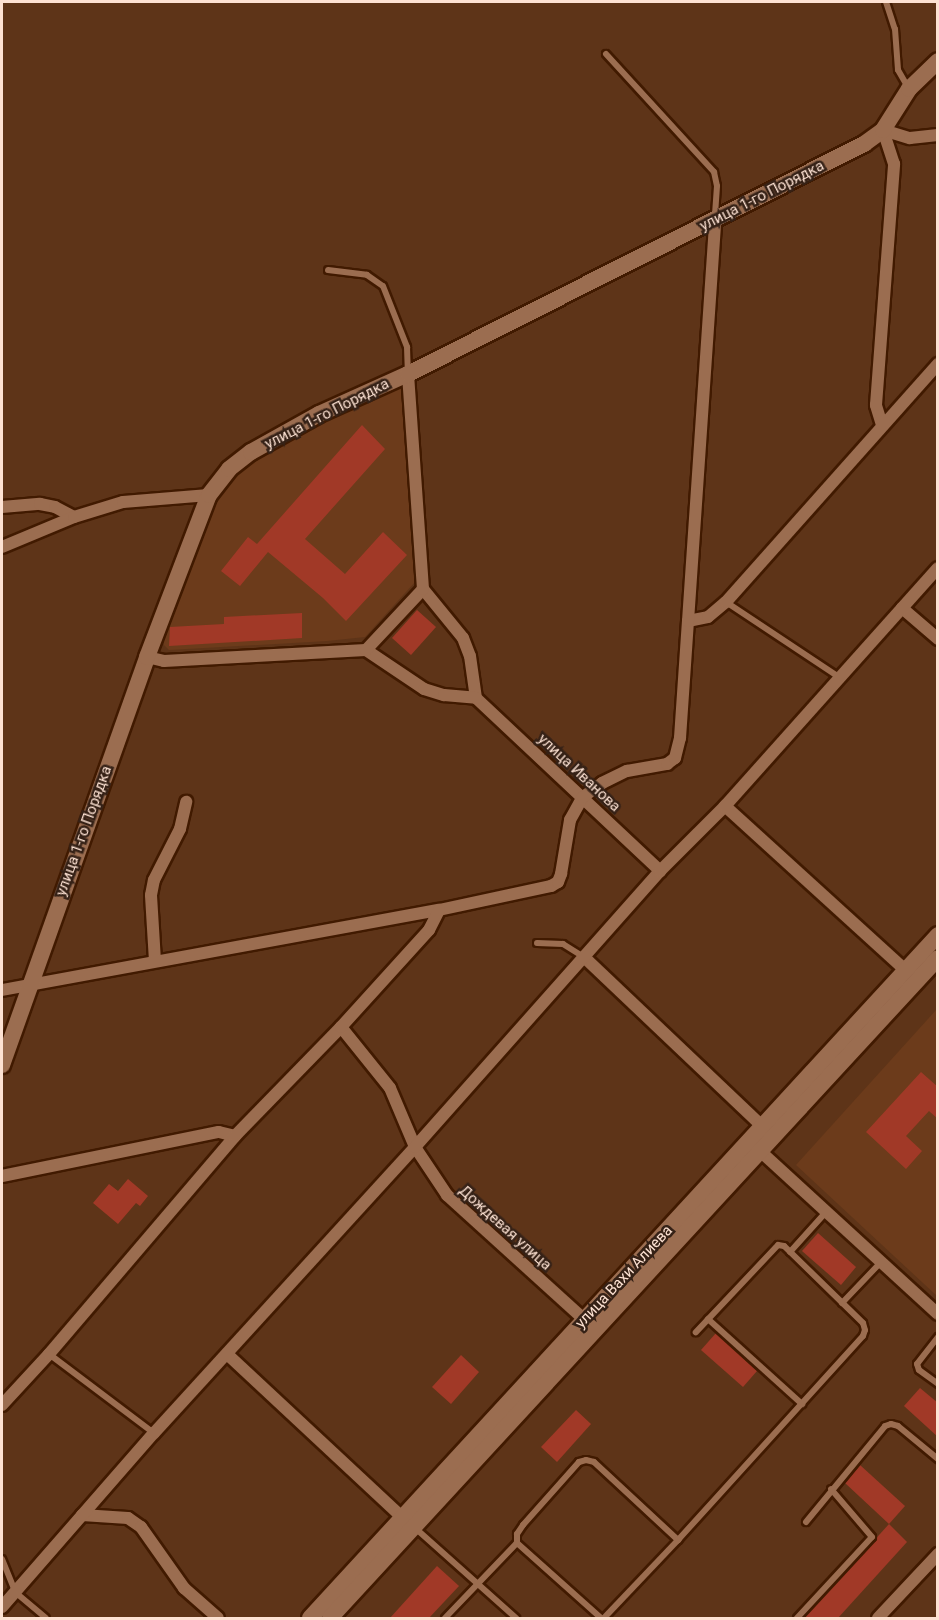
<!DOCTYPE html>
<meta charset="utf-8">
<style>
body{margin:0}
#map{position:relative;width:939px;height:1620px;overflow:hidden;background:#5e3418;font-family:Roboto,sans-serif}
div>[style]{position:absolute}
.built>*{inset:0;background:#6c3b1b}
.building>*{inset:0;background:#a13927}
.roads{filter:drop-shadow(2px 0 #411a00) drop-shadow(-2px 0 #411a00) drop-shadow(0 2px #411a00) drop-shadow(0 -2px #411a00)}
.lane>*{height:6px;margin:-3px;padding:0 3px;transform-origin:3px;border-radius:3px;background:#9b6d50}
.street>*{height:12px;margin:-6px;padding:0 6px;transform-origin:6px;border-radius:6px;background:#9b6d50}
.secondary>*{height:16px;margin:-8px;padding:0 8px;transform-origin:8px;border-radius:8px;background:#9b6d50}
span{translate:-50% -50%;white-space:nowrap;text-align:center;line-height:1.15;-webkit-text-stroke:5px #352116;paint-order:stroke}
.street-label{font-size:15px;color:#fde2d3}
.frame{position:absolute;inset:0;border:3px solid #fde2d3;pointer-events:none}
</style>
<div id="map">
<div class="built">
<div style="clip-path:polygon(398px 385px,404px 390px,406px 402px,415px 582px,365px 637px,327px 641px,169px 650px,164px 645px,163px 636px,200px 532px,225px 481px,250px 459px,289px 435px)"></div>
<div style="clip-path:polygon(937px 1009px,937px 1296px,796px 1165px)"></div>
</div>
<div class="building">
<div style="clip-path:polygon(362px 425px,385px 449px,305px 539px,345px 574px,383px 532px,407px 555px,346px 621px,323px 598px,268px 552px,240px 586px,221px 571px,248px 537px,257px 544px)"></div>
<div style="clip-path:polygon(417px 610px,436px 627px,411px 655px,392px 638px)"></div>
<div style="clip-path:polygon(302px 613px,302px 638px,169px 646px,170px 627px,224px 624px,224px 617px)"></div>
<div style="clip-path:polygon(921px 1072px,938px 1087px,938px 1119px,929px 1111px,906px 1136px,922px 1151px,906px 1169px,866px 1132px)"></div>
<div style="clip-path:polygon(128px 1179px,148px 1196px,140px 1206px,136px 1203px,118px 1224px,93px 1203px,109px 1184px,118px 1191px)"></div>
<div style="clip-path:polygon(818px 1233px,856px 1267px,841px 1285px,802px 1251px)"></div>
<div style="clip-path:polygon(716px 1333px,757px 1371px,743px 1387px,701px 1350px)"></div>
<div style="clip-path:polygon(461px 1355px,479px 1372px,451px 1404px,432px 1387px)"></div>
<div style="clip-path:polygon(920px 1388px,938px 1403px,938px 1437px,904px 1406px)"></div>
<div style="clip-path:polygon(576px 1410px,591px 1424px,557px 1462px,541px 1447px)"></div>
<div style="clip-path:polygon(860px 1465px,905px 1506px,889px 1524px,845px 1483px)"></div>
<div style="clip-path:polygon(889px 1524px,907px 1542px,838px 1618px,804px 1618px)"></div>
<div style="clip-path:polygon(437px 1566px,459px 1586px,429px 1618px,390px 1618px)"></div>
</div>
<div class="roads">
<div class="lane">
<div style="left:886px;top:2px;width:28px;rotate:72deg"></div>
<div style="left:895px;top:29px;width:41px;rotate:85.8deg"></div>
<div style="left:898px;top:70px;width:22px;rotate:60deg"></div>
<div style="left:606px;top:54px;width:160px;rotate:47.5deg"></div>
<div style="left:714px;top:172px;width:14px;rotate:78deg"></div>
<div style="left:717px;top:186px;width:29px;rotate:94deg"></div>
<div style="left:328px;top:270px;width:39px;rotate:7deg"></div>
<div style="left:367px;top:275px;width:19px;rotate:35deg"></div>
<div style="left:383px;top:286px;width:66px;rotate:68.5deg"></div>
<div style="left:407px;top:347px;width:26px;rotate:88deg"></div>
<div style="left:726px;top:602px;width:136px;rotate:33.6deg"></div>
<div style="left:537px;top:943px;width:26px;rotate:2deg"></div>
<div style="left:563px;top:944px;width:25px;rotate:32deg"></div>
<div style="left:790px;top:1252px;width:54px;rotate:-48deg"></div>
<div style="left:842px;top:1303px;width:57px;rotate:-46.4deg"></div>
<div style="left:708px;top:1319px;width:127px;rotate:42.1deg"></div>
<div style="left:938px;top:1337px;width:34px;rotate:128deg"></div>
<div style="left:917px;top:1364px;width:6px;rotate:72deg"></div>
<div style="left:919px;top:1370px;width:24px;rotate:36deg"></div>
<div style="left:49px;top:1354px;width:131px;rotate:37deg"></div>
<div style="left:806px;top:1522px;width:124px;rotate:-50.5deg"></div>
<div style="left:885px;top:1426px;width:6px;rotate:-18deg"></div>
<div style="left:891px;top:1424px;width:7px;rotate:16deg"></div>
<div style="left:898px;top:1426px;width:52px;rotate:39.5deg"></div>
<div style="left:414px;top:1527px;width:137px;rotate:41.7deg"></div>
<div style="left:2px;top:1559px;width:35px;rotate:68deg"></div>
<div style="left:15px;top:1592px;width:40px;rotate:40deg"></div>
<div style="left:445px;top:1618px;width:104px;rotate:-46.2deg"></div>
<div style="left:601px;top:1618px;width:113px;rotate:-138.2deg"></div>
<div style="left:517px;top:1543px;width:9px;rotate:-90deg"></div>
<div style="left:517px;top:1534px;width:11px;rotate:-56deg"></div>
<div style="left:523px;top:1525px;width:84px;rotate:-48.4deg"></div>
<div style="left:579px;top:1462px;width:7px;rotate:-16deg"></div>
<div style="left:586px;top:1460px;width:8px;rotate:14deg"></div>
<div style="left:594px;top:1462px;width:115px;rotate:42.9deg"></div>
<div style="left:678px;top:1540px;width:275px;rotate:-47.8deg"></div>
<div style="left:863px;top:1336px;width:6px;rotate:-72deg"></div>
<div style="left:865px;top:1330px;width:7px;rotate:-106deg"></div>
<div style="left:863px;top:1323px;width:110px;rotate:-135.7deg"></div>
<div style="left:784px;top:1246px;width:6px;rotate:-171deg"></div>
<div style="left:778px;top:1245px;width:120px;rotate:133.3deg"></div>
<div style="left:604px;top:1618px;width:108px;rotate:-46.5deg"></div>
<div style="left:797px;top:1618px;width:110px;rotate:-47.2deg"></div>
<div style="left:872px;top:1537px;width:63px;rotate:-130.5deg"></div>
</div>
<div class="street">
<div style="left:883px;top:130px;width:28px;rotate:17deg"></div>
<div style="left:910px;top:138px;width:28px;rotate:-6deg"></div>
<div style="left:882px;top:425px;width:21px;rotate:-107deg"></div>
<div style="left:876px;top:405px;width:242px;rotate:-85.7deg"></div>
<div style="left:894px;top:164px;width:36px;rotate:-108deg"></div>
<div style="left:2px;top:507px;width:38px;rotate:-5deg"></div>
<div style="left:40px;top:504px;width:15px;rotate:11deg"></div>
<div style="left:55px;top:507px;width:21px;rotate:28deg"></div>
<div style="left:2px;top:547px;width:78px;rotate:-22.6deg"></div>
<div style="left:74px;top:517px;width:51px;rotate:-17deg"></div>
<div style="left:123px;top:502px;width:86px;rotate:-4.7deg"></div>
<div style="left:423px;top:589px;width:63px;rotate:50.8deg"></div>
<div style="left:463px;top:638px;width:19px;rotate:69deg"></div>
<div style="left:470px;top:656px;width:42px;rotate:81.9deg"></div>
<div style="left:476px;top:698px;width:253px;rotate:43.2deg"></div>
<div style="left:902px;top:608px;width:48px;rotate:40.7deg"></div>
<div style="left:688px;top:621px;width:20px;rotate:-11deg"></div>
<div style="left:708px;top:617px;width:23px;rotate:-40deg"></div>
<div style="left:726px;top:602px;width:319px;rotate:-48.3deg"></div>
<div style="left:366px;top:650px;width:70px;rotate:33.9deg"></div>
<div style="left:424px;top:689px;width:21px;rotate:17deg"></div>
<div style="left:444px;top:695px;width:32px;rotate:5deg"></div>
<div style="left:147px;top:657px;width:17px;rotate:13deg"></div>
<div style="left:164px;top:661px;width:202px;rotate:-3.1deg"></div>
<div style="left:366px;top:650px;width:83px;rotate:-46.9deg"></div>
<div style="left:423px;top:589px;width:216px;rotate:-94deg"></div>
<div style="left:725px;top:806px;width:244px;rotate:42.3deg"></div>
<div style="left:584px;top:957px;width:245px;rotate:43.5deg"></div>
<div style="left:155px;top:961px;width:66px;rotate:-93.5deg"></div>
<div style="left:151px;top:895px;width:15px;rotate:-79deg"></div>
<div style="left:154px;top:880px;width:57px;rotate:-63deg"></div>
<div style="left:180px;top:829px;width:28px;rotate:-77deg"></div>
<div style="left:2px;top:990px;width:444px;rotate:-10.4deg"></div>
<div style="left:439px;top:910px;width:115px;rotate:-12.1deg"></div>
<div style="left:551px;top:886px;width:8px;rotate:-30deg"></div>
<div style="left:558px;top:882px;width:9px;rotate:-69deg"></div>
<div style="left:561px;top:874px;width:55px;rotate:-80.5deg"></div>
<div style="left:570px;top:820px;width:26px;rotate:-61deg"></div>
<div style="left:583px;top:797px;width:24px;rotate:-36deg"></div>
<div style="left:602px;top:783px;width:28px;rotate:-26deg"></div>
<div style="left:627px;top:771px;width:41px;rotate:-9.9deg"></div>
<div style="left:667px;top:764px;width:10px;rotate:-37deg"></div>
<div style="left:675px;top:758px;width:21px;rotate:-76deg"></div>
<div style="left:680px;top:738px;width:117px;rotate:-86.1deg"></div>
<div style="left:688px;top:621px;width:402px;rotate:-86.1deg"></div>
<div style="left:341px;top:1027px;width:78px;rotate:51.2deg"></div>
<div style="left:390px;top:1088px;width:64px;rotate:67deg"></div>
<div style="left:415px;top:1147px;width:58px;rotate:56.3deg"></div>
<div style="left:447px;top:1195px;width:186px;rotate:42.2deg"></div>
<div style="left:760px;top:1151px;width:241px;rotate:42.5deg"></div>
<div style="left:2px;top:1176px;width:221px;rotate:-11.5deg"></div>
<div style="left:219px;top:1132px;width:16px;rotate:14deg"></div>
<div style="left:227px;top:1354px;width:241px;rotate:43deg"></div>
<div style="left:2px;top:1405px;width:69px;rotate:-47.3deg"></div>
<div style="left:49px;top:1354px;width:287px;rotate:-49.5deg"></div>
<div style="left:235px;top:1136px;width:152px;rotate:-45.8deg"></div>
<div style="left:341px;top:1027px;width:131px;rotate:-47.8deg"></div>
<div style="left:429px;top:930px;width:22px;rotate:-63deg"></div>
<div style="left:82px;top:1515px;width:46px;rotate:3.7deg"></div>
<div style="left:128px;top:1518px;width:16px;rotate:35deg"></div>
<div style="left:141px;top:1527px;width:75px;rotate:54.8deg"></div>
<div style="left:184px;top:1588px;width:45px;rotate:41.4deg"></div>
<div style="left:2px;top:1607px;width:231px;rotate:-48.9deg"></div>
<div style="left:154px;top:1433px;width:387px;rotate:-47.6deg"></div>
<div style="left:415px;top:1147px;width:369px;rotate:-48.4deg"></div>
<div style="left:660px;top:871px;width:92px;rotate:-45deg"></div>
<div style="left:725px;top:806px;width:319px;rotate:-48.2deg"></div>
<div style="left:878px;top:1618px;width:88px;rotate:-46.8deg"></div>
</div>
<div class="secondary">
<div style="left:2px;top:1065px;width:433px;rotate:-70.4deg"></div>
<div style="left:147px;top:657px;width:173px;rotate:-69.1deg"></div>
<div style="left:209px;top:495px;width:33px;rotate:-52deg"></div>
<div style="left:229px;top:469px;width:28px;rotate:-38deg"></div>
<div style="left:251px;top:452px;width:78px;rotate:-29.2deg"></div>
<div style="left:319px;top:414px;width:98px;rotate:-24.2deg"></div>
<div style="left:408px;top:374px;width:511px;rotate:-26.77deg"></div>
<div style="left:864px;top:144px;width:24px;rotate:-36deg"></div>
<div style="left:883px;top:130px;width:49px;rotate:-57.6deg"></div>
<div style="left:909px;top:89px;width:40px;rotate:-44deg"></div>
<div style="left:310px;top:1618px;width:928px;rotate:-47.4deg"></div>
<div style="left:330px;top:1618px;width:897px;rotate:-47.35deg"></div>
</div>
</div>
<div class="street-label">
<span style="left:762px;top:196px;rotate:-27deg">улица 1-го Порядка</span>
<span style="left:327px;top:414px;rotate:-27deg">улица 1-го Порядка</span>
<span style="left:579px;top:773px;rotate:43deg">улица Иванова</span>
<span style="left:84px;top:831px;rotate:-70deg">улица 1-го Порядка</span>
<span style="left:505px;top:1228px;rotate:42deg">Дождевая улица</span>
<span style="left:624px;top:1277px;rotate:-47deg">улица Вахи Алиева</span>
</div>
<div class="frame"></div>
</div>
